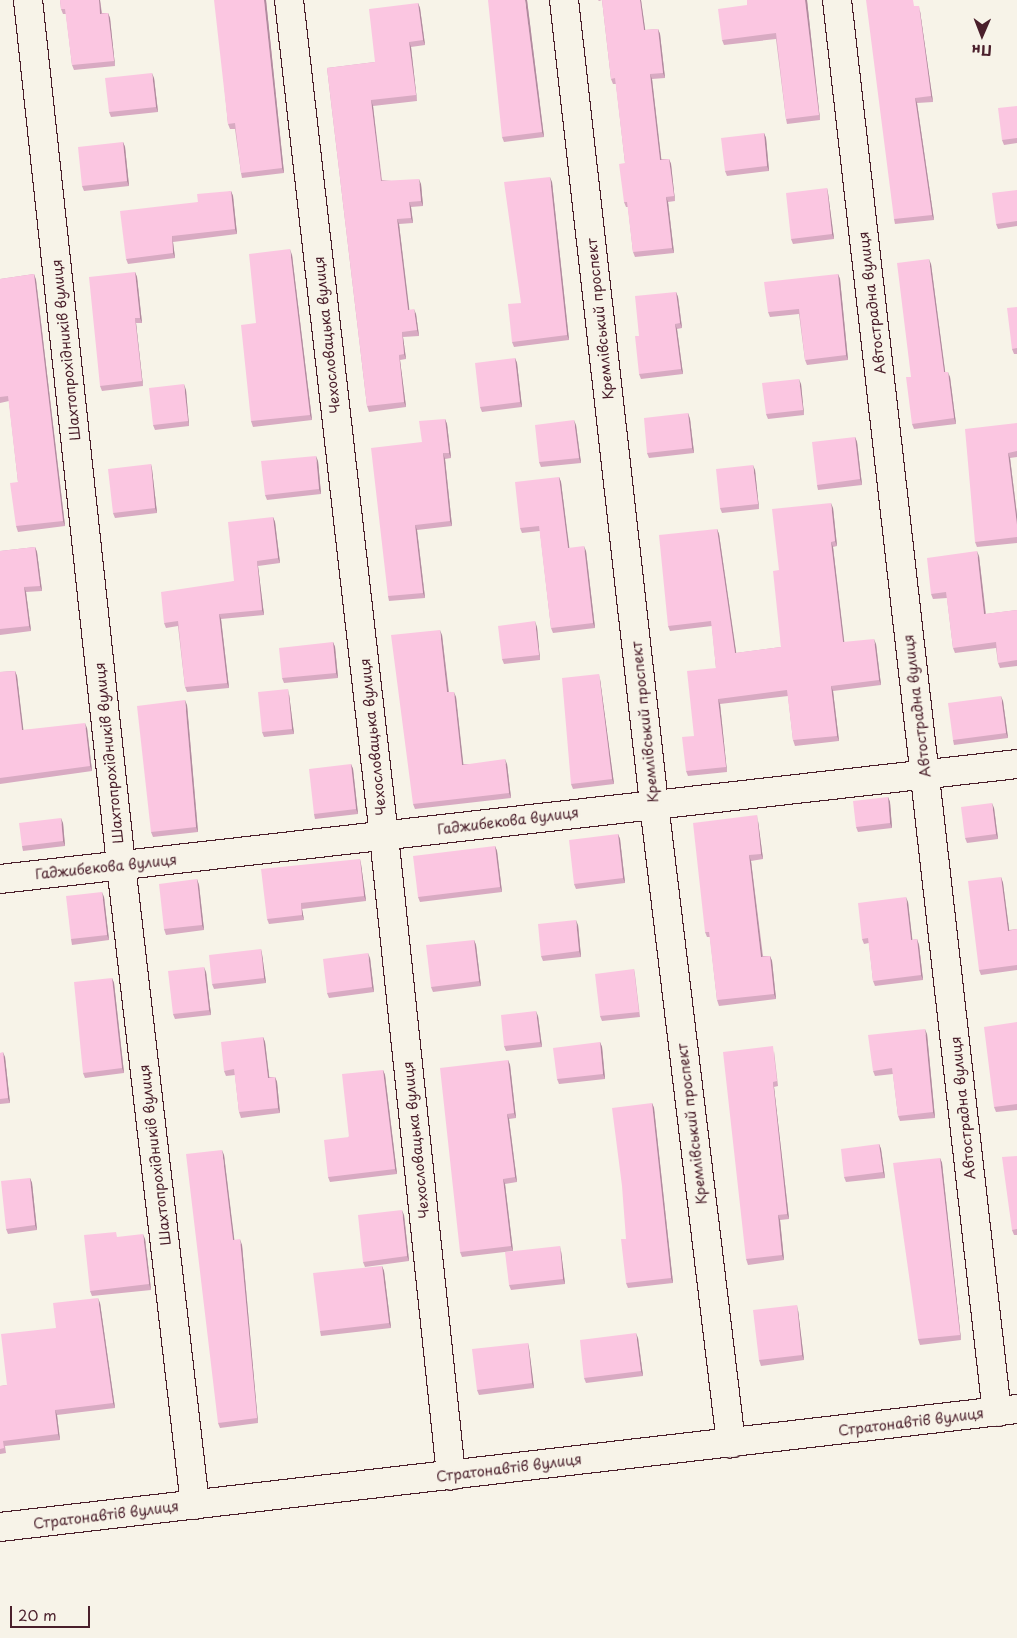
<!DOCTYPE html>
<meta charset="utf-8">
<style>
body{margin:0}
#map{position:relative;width:1017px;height:1638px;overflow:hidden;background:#f7f3e8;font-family:"Playpen Sans",sans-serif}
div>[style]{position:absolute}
.roads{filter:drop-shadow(1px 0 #4a1f2b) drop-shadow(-1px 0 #4a1f2b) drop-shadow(0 1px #4a1f2b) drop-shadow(0 -1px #4a1f2b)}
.minor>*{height:28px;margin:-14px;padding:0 14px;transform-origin:14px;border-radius:14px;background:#f7f3e8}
.major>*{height:28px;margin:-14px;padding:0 14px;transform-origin:14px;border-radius:14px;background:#f7f3e8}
.wall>*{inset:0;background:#d8aac2}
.shaded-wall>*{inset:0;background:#b08b9e}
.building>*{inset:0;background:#fbc6e1}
span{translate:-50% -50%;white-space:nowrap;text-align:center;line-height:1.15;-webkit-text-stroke:4.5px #f7f3e8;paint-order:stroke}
.street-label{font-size:14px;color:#4a1f2b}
.north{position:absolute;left:957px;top:10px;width:50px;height:50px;-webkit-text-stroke:4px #f7f3e8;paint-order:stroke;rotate:181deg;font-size:14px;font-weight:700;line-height:20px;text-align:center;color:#4a1f2b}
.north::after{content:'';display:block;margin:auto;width:18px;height:22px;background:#4a1f2b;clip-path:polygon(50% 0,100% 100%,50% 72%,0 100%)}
.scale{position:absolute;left:10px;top:1606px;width:80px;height:22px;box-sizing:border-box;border:2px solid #4a1f2b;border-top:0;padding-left:6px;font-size:15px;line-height:18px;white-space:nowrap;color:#4a1f2b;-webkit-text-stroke:4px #f7f3e8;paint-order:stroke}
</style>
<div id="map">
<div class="roads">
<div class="minor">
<div style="left:28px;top:0;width:870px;rotate:83.86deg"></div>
<div style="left:121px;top:865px;width:644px;rotate:83.4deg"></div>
<div style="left:289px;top:0;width:841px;rotate:83.52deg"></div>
<div style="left:384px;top:836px;width:643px;rotate:84.01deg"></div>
<div style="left:564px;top:0;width:809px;rotate:83.61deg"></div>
<div style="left:654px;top:804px;width:644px;rotate:83.13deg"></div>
<div style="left:837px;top:0;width:1421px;rotate:83.54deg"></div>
<div style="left:0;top:879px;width:1023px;rotate:-6.45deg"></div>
</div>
<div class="major">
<div style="left:0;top:1527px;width:1024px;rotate:-6.62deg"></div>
</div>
</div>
<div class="wall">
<div style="clip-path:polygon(60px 0,100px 0,102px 13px,108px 13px,110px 18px,115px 66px,74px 70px,72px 65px,66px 14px,63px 14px,61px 9px)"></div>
<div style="clip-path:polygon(216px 0,266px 0,284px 173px,242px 178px,241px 173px,235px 129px,230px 129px,228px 124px)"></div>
<div style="clip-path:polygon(527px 0,544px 137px,504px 142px,502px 137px)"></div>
<div style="clip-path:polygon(598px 0,641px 0,645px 30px,658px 29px,660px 34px,665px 78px,652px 79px,661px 159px,669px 159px,671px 164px,675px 201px,668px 202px,674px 253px,635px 257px,633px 252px,628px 207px,626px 207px,624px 202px,625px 163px,616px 84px,613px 84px,611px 79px,602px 0,599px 1px)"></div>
<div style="clip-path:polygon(807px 0,820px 120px,787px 124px,786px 119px,776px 39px,724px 45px,722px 40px)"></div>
<div style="clip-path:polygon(418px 3px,420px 8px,425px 45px,411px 47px,417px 101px,373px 106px,382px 180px,421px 184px,423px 206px,411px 207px,413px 223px,399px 224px,409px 310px,416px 314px,419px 336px,403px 337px,406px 359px,400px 360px,406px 407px,369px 412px,367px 406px,327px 68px,375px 62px)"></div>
<div style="clip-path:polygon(915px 6px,920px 11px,933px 102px,917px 103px,934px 220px,895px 224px,894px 219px)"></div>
<div style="clip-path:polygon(154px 78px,158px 112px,111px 117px,109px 112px)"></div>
<div style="clip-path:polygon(1017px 106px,1017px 143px,1004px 145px,1002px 140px)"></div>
<div style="clip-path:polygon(764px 133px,766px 138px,769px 171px,727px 176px,725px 171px)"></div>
<div style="clip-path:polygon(123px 142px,125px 147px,129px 186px,84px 191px,82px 186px)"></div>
<div style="clip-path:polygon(552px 182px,569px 340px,514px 347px,512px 342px)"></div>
<div style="clip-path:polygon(827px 188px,828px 193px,834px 239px,793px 244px,791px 239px)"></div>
<div style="clip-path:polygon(1017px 190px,1017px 226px,998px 229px,996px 224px)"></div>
<div style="clip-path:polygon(231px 191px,233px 196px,237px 234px,173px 242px,175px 258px,128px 264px,126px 259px,198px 202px)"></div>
<div style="clip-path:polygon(292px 255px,312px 420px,253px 427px,251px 421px,256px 323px)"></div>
<div style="clip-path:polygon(931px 264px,945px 372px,950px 377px,956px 424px,914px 429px,912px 424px)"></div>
<div style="clip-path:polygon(135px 272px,137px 277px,142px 323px,136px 323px,143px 386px,102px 391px,100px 386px)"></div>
<div style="clip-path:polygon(34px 274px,36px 280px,65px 526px,18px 532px,16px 526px,18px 482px,9px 401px,0 403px,0 279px)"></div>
<div style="clip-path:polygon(838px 274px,840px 279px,848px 360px,807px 365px,805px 360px,799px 314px,770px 317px,768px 312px)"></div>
<div style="clip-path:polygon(676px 292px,678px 297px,682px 328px,677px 329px,683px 374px,641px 379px,639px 374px,639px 336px)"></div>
<div style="clip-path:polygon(1017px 307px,1017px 354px,1014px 354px,1012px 349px)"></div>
<div style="clip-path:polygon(515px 358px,517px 363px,522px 407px,482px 412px,480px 407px)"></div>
<div style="clip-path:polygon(801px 384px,804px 415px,768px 419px,766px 414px)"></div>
<div style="clip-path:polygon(186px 390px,189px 426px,155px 430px,153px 425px)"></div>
<div style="clip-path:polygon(688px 413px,690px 419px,694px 453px,649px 458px,647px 453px)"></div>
<div style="clip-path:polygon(445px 419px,447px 424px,451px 458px,445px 459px,452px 526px,417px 530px,425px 598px,389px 601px,388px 596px,422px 442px)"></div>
<div style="clip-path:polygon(1017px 423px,1017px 457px,1010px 458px,1017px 515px,1017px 543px,977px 547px,975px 542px)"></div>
<div style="clip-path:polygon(576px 425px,581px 463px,541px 467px,539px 462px)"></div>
<div style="clip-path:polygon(855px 437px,857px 442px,862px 485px,818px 490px,817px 485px)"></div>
<div style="clip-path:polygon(318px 461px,321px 494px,267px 500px,265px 495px)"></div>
<div style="clip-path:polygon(151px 464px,152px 469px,157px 513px,115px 518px,113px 513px)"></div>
<div style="clip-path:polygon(755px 470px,759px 509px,722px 513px,720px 508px)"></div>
<div style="clip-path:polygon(559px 477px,561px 482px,569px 548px,586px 551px,595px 628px,553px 633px,551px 628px,540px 531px,522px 533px,520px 528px)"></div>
<div style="clip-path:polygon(833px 508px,837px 546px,833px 547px,844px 642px,876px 644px,881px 685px,833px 691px,839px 741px,795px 746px,793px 740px,788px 696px,720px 704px,727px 772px,688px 776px,686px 771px,694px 736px,716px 668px,712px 626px,670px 631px,668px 626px,717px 529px,719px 534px,736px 653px,781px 647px,779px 570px)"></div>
<div style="clip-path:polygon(273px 517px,275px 522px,280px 563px,258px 566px,264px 615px,221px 619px,229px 688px,187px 692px,185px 687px,178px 626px,166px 628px,164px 623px,234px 581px)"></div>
<div style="clip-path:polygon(35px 547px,37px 552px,42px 591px,26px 592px,31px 631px,0 635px,0 551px)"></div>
<div style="clip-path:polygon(979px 556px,986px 614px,1017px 610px,1017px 666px,1000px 668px,998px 663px,996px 648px,955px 653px,953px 648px,947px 598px,933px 599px,931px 594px)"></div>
<div style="clip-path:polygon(537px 627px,540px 660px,504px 664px,502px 659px)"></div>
<div style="clip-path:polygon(442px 635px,449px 692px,456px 697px,463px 764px,507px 764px,511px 798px,415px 809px,413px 804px)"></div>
<div style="clip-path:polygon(333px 642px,335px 647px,338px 678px,284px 683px,282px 678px)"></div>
<div style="clip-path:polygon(15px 671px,17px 676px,23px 730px,87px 728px,92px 771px,0 784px,0 672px)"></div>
<div style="clip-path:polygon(600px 679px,614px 784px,573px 789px,571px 784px)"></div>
<div style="clip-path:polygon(289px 694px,294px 734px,264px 737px,262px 732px)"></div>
<div style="clip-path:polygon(1003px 701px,1008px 738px,954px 745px,953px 740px)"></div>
<div style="clip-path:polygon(187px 705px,198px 832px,153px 837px,151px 832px)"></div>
<div style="clip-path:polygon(351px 764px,353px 769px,358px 814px,315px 819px,314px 814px)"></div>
<div style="clip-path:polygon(888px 797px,890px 802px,892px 828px,858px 832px,856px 827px)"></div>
<div style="clip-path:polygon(994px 808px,998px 839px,967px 843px,965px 838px)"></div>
<div style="clip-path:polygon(758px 821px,763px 859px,751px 861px,763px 956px,770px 956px,772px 961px,776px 999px,719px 1006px,717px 1000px,710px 937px,707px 937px,705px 932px)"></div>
<div style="clip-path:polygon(63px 823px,65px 846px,23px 851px,22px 846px)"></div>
<div style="clip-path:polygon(618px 834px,620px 839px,625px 883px,576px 889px,574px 884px)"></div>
<div style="clip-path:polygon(495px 846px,497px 851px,502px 892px,420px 902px,418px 897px)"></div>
<div style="clip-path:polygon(360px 859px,361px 864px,366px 901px,302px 909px,304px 920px,269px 924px,267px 919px)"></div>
<div style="clip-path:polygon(1001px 877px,1003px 883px,1009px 930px,1017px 929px,1017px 970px,981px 975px,979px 970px)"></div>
<div style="clip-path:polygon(197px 879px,199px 885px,204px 930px,166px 935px,164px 929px)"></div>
<div style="clip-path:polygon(104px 897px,109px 940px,72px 945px,71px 939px)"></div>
<div style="clip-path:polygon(908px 902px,912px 940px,917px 939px,919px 945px,923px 980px,875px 986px,873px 981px,869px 943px,864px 944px,862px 939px)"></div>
<div style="clip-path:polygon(578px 925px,581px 957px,543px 961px,541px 956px)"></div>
<div style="clip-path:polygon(474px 940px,476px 945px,481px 986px,433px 992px,431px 987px)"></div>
<div style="clip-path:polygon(261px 949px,262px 954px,266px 983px,214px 989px,212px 984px)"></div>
<div style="clip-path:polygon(370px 958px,374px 992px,329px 998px,327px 993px)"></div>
<div style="clip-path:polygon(634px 969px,635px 975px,640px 1017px,602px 1021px,600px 1016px)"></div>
<div style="clip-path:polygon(206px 972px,211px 1015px,175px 1019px,173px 1014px)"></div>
<div style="clip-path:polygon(112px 978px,114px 983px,124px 1073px,85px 1078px,83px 1073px)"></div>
<div style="clip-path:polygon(538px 1016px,542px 1047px,506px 1051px,504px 1046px)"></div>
<div style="clip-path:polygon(1017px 1022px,1017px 1110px,996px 1112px,994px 1107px)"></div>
<div style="clip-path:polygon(927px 1034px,935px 1118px,900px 1121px,898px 1116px,893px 1074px,875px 1076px,873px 1071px)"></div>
<div style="clip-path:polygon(263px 1037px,265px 1042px,269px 1077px,275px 1077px,277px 1082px,280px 1113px,241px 1118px,239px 1112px,235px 1075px,226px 1076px,224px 1071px)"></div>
<div style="clip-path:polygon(600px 1042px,602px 1047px,605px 1079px,559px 1084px,557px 1079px)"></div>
<div style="clip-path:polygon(774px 1051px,778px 1086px,774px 1087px,789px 1219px,780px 1220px,784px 1260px,748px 1265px,746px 1259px)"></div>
<div style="clip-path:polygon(0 1053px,5px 1057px,10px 1103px,0 1104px)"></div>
<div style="clip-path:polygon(508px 1060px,510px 1065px,516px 1118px,509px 1119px,517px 1182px,505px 1184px,513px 1251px,462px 1257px,460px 1252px)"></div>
<div style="clip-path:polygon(383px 1070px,385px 1075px,397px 1174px,330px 1182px,328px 1177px)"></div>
<div style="clip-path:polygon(652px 1103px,654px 1108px,673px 1283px,628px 1288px,626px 1283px,626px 1239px)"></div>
<div style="clip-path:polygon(879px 1144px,881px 1149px,885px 1178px,846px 1182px,844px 1177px)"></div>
<div style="clip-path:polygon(224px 1155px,234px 1240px,242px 1245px,258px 1423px,220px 1428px,218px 1423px)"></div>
<div style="clip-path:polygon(1017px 1156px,1017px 1235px,1014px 1235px,1012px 1230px)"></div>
<div style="clip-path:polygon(940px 1158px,942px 1163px,961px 1340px,920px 1345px,918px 1339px)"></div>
<div style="clip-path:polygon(30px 1178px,32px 1183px,37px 1230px,8px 1234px,6px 1229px)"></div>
<div style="clip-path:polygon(404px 1215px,409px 1261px,365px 1267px,363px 1262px)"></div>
<div style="clip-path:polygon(145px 1239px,151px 1290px,92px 1296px,90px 1291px)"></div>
<div style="clip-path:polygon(561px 1251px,565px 1284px,511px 1290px,509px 1285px)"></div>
<div style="clip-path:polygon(382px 1266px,384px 1271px,391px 1328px,321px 1336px,320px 1331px)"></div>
<div style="clip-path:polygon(100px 1303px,115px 1408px,57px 1415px,60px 1440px,5px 1446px,6px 1453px,0 1454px,0 1386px,7px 1385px,56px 1328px)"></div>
<div style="clip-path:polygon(798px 1310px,804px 1360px,761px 1366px,759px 1360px)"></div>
<div style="clip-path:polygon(638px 1338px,643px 1376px,586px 1383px,584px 1378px)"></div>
<div style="clip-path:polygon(528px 1343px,529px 1348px,534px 1388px,479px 1395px,477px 1390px)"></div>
</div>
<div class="shaded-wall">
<div style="clip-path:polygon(99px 0,100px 0,102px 19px,100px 14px)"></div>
<div style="clip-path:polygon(264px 0,266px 0,284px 173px,282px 168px)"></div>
<div style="clip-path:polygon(525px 0,527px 0,544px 137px,542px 132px)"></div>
<div style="clip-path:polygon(640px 0,641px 0,646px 35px,644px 30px)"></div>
<div style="clip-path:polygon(805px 0,807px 0,820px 120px,819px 115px)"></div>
<div style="clip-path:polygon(418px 3px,420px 8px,425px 45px,423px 40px)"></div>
<div style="clip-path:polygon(919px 6px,920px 11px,933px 102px,931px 96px)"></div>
<div style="clip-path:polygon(108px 13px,110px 18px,115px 66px,114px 61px)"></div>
<div style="clip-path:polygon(658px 29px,660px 34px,665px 78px,663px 73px)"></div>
<div style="clip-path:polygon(409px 42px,411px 47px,417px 101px,416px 95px)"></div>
<div style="clip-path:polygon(152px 73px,154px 78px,158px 112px,156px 107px)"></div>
<div style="clip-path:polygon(650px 74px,652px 79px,662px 165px,660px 160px)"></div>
<div style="clip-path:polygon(915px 98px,917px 103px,934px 220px,932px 215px)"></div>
<div style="clip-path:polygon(371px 100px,373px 106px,382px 186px,381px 181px)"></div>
<div style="clip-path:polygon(764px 133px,766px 138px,769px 171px,767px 166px)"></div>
<div style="clip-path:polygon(123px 142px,125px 147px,129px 186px,127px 181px)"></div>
<div style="clip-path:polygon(669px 159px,671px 164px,675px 201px,674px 196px)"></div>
<div style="clip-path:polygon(550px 177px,552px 182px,569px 340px,567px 335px)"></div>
<div style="clip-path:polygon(419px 179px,421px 184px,423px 206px,421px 201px)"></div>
<div style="clip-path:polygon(827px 188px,828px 193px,834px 239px,832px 234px)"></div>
<div style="clip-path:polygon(231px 191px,233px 196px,237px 234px,235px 229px)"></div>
<div style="clip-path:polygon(666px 197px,668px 202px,674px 253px,672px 248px)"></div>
<div style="clip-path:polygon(409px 202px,411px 207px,413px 223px,411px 218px)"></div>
<div style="clip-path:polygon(397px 219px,399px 224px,410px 315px,408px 310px)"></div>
<div style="clip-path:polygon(172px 236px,173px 242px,175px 258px,173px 253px)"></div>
<div style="clip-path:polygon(290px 249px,292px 255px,312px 420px,310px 415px)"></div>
<div style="clip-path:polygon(929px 259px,931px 264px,946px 378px,944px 372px)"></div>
<div style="clip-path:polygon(135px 272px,137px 277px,142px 323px,140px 318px)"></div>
<div style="clip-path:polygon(34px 274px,36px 280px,65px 526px,63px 521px)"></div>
<div style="clip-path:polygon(838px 274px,840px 279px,848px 360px,846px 355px)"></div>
<div style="clip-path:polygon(676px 292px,678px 297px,682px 328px,680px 323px)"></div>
<div style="clip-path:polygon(414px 309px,416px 314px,419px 336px,417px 330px)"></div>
<div style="clip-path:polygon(135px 318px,136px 323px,143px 386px,142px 381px)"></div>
<div style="clip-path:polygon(675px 324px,677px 329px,683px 374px,681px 369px)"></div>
<div style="clip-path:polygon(402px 332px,403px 337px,406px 359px,404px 354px)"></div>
<div style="clip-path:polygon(399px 355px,400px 360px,406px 407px,404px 402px)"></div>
<div style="clip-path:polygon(515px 358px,517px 363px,522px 407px,520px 402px)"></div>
<div style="clip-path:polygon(948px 372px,950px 377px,956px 424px,954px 418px)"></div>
<div style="clip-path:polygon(799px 379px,801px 384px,804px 415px,803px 410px)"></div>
<div style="clip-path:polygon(184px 384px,186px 390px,189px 426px,188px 421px)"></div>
<div style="clip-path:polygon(688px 413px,690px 419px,694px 453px,692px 448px)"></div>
<div style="clip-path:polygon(445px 419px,447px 424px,451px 458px,449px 453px)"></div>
<div style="clip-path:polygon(574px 420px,576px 425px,581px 463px,579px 458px)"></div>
<div style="clip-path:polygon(855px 437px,857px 442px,862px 485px,860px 479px)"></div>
<div style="clip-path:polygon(443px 453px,445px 459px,452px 526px,450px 521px)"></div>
<div style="clip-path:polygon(1008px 453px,1010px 458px,1017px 515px,1017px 525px)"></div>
<div style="clip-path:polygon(316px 456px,318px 461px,321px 494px,319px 489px)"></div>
<div style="clip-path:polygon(151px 464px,152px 469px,157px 513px,155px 508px)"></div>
<div style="clip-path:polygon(753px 465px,755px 470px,759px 509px,758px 504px)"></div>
<div style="clip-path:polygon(559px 477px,561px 482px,570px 553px,568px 548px)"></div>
<div style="clip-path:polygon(831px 503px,833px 508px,837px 546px,835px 541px)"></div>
<div style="clip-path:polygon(273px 517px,275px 522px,280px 563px,278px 558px)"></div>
<div style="clip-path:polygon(415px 525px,417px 530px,425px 598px,423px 593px)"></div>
<div style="clip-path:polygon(717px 529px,719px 534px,737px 658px,735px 653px)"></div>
<div style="clip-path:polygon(831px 542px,833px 547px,845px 648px,843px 642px)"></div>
<div style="clip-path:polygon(584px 546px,586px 551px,595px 628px,593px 623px)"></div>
<div style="clip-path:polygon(35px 547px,37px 552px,42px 591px,40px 586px)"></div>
<div style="clip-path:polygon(977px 551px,979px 556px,986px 619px,984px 614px)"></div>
<div style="clip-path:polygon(257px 561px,258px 566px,264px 615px,262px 610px)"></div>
<div style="clip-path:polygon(24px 587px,26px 592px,31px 631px,29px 626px)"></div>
<div style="clip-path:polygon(219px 614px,221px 619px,229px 688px,227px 683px)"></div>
<div style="clip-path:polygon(535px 621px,537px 627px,540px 660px,539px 655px)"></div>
<div style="clip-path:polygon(440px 630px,442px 635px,449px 697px,447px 692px)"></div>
<div style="clip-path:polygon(874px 639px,876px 644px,881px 685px,879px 680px)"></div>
<div style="clip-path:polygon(333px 642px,335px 647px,338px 678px,336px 673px)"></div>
<div style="clip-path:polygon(15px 671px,17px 676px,24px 735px,22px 730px)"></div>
<div style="clip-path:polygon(599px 674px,600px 679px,614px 784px,612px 779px)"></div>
<div style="clip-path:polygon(831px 686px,833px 691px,839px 741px,837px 736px)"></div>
<div style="clip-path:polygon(288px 689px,289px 694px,294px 734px,292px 729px)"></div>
<div style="clip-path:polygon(454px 692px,456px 697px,464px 770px,462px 765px)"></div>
<div style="clip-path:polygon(1001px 696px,1003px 701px,1008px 738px,1006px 733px)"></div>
<div style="clip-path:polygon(718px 699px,720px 704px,727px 772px,726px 767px)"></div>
<div style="clip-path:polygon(185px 700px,187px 705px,198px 832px,196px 827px)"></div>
<div style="clip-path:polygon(85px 723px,87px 728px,92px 771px,90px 766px)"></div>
<div style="clip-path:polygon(505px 759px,507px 764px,511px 798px,509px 793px)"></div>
<div style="clip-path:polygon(351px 764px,353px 769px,358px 814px,356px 809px)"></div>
<div style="clip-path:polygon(888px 797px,890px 802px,892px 828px,890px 823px)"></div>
<div style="clip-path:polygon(992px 803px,994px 808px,998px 839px,996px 834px)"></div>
<div style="clip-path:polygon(757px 815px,758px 821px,763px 859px,761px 854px)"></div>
<div style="clip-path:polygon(61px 818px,63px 823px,65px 846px,63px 841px)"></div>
<div style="clip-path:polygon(618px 834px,620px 839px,625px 883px,623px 878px)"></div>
<div style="clip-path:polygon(495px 846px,497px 851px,502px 892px,500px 887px)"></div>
<div style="clip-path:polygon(749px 855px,751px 861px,763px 962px,761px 957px)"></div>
<div style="clip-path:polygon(360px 859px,361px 864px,366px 901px,364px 896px)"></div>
<div style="clip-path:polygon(1001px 877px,1003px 883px,1010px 936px,1008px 931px)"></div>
<div style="clip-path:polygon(197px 879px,199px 885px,204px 930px,202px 925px)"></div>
<div style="clip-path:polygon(102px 892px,104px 897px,109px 940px,107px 935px)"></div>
<div style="clip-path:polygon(906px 897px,908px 902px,913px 945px,911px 940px)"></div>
<div style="clip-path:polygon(301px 903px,302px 909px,304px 920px,302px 915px)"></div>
<div style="clip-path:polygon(576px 920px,578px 925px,581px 957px,579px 951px)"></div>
<div style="clip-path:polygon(917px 939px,919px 945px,923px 980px,921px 975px)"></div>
<div style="clip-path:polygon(474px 940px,476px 945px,481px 986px,479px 981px)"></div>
<div style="clip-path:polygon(261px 949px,262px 954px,266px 983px,264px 978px)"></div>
<div style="clip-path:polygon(368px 953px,370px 958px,374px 992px,372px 987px)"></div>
<div style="clip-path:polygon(770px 956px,772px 961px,776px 999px,774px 994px)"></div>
<div style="clip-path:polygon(204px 967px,206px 972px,211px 1015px,209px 1010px)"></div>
<div style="clip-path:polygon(112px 978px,114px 983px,124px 1073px,122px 1068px)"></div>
<div style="clip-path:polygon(536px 1011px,538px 1016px,542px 1047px,540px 1042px)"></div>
<div style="clip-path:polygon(925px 1029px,927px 1034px,935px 1118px,933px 1112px)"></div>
<div style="clip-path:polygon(263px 1037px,265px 1042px,270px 1083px,268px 1078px)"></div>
<div style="clip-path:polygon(600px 1042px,602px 1047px,605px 1079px,603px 1074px)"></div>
<div style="clip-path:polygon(3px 1052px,5px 1057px,10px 1103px,8px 1098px)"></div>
<div style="clip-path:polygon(508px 1060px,510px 1065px,516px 1118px,514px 1113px)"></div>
<div style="clip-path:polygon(383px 1070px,385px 1075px,397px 1174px,395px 1169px)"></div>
<div style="clip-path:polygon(275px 1077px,277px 1082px,280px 1113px,278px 1108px)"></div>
<div style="clip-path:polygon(773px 1082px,774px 1087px,789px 1219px,787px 1214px)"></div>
<div style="clip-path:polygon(652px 1103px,654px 1108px,673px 1283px,671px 1278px)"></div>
<div style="clip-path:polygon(507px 1114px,509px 1119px,517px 1182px,515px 1177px)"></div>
<div style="clip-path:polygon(879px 1144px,881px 1149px,885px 1178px,883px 1172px)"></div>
<div style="clip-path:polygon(222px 1150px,224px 1155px,235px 1245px,233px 1240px)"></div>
<div style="clip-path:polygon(940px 1158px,942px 1163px,961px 1340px,960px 1335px)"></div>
<div style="clip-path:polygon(30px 1178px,32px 1183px,37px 1230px,35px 1225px)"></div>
<div style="clip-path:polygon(503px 1179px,505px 1184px,513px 1251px,511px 1246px)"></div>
<div style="clip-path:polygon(402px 1210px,404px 1215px,409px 1261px,407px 1256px)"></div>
<div style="clip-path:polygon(778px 1215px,780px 1220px,784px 1260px,782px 1255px)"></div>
<div style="clip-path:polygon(143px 1234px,145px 1239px,151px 1290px,149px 1284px)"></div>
<div style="clip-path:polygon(240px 1239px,242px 1245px,258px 1423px,257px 1418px)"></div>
<div style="clip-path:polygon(560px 1246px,561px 1251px,565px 1284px,563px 1279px)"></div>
<div style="clip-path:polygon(382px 1266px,384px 1271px,391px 1328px,389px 1323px)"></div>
<div style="clip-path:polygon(98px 1298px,100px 1303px,115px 1408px,113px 1403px)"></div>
<div style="clip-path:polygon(797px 1305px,798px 1310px,804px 1360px,802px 1355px)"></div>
<div style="clip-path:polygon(636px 1333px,638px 1338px,643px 1376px,641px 1371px)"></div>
<div style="clip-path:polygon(528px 1343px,529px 1348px,534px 1388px,532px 1383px)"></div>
<div style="clip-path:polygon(55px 1410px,57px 1415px,60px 1440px,58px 1434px)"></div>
</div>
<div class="building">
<div style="clip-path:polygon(60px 0,99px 0,100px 14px,108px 13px,114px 61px,72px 65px,65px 9px,61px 9px)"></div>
<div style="clip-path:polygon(214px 0,264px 0,282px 168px,241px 173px,235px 123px,228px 124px)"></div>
<div style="clip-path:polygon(488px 0,525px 0,542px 132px,502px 137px)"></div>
<div style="clip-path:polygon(602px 0,640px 0,644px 30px,658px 29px,663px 73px,650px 74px,660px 160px,669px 159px,674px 196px,666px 197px,672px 248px,633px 252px,627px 202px,624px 202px,619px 164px,625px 163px,615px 78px,611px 79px)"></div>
<div style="clip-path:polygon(747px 0,805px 0,819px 115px,786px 119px,776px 33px,722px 40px,718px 9px,747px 5px)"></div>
<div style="clip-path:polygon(866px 0,913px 0,914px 6px,919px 6px,931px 96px,915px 98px,932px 215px,894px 219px)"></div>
<div style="clip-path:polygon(418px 3px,423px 40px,409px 42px,416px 95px,371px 100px,381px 181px,419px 179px,421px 201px,409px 202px,411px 218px,397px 219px,408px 310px,414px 309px,417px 330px,402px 332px,404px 354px,399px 355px,404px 402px,367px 406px,327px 68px,375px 62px,369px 9px)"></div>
<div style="clip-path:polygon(152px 73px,156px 107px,109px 112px,105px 78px)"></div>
<div style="clip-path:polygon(1017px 106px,1017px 138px,1002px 140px,998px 108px)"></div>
<div style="clip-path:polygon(764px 133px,767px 166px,725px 171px,721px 138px)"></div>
<div style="clip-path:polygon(123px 142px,127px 181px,82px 186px,78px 147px)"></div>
<div style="clip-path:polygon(550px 177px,567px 335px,512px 342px,508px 304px,521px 303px,504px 182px)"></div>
<div style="clip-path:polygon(827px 188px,832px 234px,791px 239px,786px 193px)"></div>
<div style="clip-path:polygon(1017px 190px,1017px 221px,996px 224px,992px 193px)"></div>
<div style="clip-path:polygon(231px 191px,235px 229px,172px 236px,173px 253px,126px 259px,120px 211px,198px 202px,197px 194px)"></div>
<div style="clip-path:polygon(290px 249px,310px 415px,251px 421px,241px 325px,256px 323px,249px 254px)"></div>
<div style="clip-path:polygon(929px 259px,944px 372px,948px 372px,954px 418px,912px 424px,906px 377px,911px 377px,897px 263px)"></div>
<div style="clip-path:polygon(135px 272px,140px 318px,135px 318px,142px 381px,100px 386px,89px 277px)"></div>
<div style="clip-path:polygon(34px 274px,63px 521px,16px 526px,10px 483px,18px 482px,8px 396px,0 397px,0 279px)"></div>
<div style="clip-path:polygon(838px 274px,846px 355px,805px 360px,799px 309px,768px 312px,764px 282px)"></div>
<div style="clip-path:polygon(676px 292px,680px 323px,675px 324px,681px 369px,639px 374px,635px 336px,639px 336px,635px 296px)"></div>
<div style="clip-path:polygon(1017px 307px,1017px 348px,1012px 349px,1007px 308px)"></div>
<div style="clip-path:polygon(515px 358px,520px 402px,480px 407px,475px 363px)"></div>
<div style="clip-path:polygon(799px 379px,803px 410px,766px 414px,762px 383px)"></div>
<div style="clip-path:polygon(184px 384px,188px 421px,153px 425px,149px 388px)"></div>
<div style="clip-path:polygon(688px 413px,692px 448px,647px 453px,644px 418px)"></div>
<div style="clip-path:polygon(445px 419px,449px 453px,443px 453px,450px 521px,415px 525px,423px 593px,388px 596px,371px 448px,422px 442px,419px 421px)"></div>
<div style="clip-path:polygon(574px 420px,579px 458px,539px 462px,535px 425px)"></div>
<div style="clip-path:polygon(1017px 423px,1017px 451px,1008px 453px,1017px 525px,1017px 537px,975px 542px,965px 429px)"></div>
<div style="clip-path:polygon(855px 437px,860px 479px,817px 485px,812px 442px)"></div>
<div style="clip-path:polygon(316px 456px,319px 489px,265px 495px,261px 461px)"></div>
<div style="clip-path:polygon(151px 464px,155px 508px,113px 513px,108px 469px)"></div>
<div style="clip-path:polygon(753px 465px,758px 504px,720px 508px,716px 469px)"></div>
<div style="clip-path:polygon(559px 477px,568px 548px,584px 546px,593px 623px,551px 628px,539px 526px,520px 528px,515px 482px)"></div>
<div style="clip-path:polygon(831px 503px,835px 541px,831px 542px,843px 642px,874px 639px,879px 680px,831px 686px,837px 736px,793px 740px,787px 690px,718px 699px,726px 767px,686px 771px,682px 737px,694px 736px,687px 671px,716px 668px,711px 621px,668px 626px,659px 535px,717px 529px,735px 653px,781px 647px,773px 571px,779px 570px,772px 509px)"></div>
<div style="clip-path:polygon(273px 517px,278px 558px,257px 561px,262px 610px,219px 614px,227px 683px,185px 687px,178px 621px,164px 623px,161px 592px,234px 581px,228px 522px)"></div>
<div style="clip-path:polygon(35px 547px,40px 586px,24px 587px,29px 626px,0 629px,0 551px)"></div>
<div style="clip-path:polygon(977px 551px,984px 614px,1017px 610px,1017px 660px,998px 663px,996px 642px,953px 648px,946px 592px,931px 594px,927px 558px)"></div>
<div style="clip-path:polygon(535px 621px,539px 655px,502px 659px,498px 626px)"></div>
<div style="clip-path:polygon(440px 630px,447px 692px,454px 692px,462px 765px,505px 759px,509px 793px,413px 804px,391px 635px)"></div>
<div style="clip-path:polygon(333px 642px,336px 673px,282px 678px,279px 648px)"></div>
<div style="clip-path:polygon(15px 671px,22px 730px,85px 723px,90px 766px,0 778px,0 672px)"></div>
<div style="clip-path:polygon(599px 674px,612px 779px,571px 784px,562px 678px)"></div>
<div style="clip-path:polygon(288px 689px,292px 729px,262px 732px,258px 692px)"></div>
<div style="clip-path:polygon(1001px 696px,1006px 733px,953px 740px,948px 703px)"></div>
<div style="clip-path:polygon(185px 700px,196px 827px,151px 832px,137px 706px)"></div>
<div style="clip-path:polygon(351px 764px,356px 809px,314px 814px,309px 769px)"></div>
<div style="clip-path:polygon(888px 797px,890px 823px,856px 827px,853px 801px)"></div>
<div style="clip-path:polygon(992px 803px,996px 834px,965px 838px,961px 807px)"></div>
<div style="clip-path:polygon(757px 815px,761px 854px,749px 855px,761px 957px,770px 956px,774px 994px,717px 1000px,709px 932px,705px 932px,693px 823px)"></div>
<div style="clip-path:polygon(61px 818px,63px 841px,22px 846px,19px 823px)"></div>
<div style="clip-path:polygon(618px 834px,623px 878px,574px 884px,569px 840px)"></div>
<div style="clip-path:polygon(495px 846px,500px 887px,418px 897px,413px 856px)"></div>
<div style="clip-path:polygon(360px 859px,364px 896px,301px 903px,302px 915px,267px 919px,261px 869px)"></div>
<div style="clip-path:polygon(1001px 877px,1008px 931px,1017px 929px,1017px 965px,979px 970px,968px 881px)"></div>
<div style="clip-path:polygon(197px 879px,202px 925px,164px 929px,159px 884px)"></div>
<div style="clip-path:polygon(102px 892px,107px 935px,71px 939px,66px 896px)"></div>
<div style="clip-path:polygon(906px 897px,911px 940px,917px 939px,921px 975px,873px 981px,868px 938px,862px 939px,858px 903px)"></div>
<div style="clip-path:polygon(576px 920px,579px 951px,541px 956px,538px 924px)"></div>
<div style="clip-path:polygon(474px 940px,479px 981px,431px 987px,426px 945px)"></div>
<div style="clip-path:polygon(261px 949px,264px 978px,212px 984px,209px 955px)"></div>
<div style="clip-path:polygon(368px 953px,372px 987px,327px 993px,323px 959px)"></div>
<div style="clip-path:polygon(204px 967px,209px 1010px,173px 1014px,168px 971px)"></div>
<div style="clip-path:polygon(634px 969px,639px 1012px,600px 1016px,595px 974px)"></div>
<div style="clip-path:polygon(112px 978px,122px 1068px,83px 1073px,74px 982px)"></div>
<div style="clip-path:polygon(536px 1011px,540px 1042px,504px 1046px,501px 1015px)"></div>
<div style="clip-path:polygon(1017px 1022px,1017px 1104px,994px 1107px,984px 1027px)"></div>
<div style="clip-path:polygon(925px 1029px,933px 1112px,898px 1116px,892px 1068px,873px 1071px,868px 1035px)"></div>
<div style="clip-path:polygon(263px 1037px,268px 1078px,275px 1077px,278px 1108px,239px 1112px,234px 1069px,224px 1071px,221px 1042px)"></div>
<div style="clip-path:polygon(600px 1042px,603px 1074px,557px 1079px,553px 1048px)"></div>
<div style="clip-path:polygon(773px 1046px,777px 1081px,773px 1082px,787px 1214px,778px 1215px,782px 1255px,746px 1259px,723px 1052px)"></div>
<div style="clip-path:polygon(3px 1052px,8px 1098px,0 1099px,0 1053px)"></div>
<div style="clip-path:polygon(508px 1060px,514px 1113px,507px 1114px,515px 1177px,503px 1179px,511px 1246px,460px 1252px,440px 1068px)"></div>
<div style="clip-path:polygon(383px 1070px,395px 1169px,328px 1177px,324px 1140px,349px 1137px,342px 1074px)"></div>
<div style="clip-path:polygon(652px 1103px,671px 1278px,626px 1283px,621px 1239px,626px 1239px,622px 1186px,612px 1108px)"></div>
<div style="clip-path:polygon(879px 1144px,883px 1172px,844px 1177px,841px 1149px)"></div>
<div style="clip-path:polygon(222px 1150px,233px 1240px,240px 1239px,257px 1418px,218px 1423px,186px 1154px)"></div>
<div style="clip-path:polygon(1017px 1156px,1017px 1229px,1012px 1230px,1002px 1157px)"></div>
<div style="clip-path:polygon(940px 1158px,960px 1335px,918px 1339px,893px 1163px)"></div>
<div style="clip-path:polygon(30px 1178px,35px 1225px,6px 1229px,1px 1181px)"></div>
<div style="clip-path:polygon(402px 1210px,407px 1256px,363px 1262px,358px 1215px)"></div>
<div style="clip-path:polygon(116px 1232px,117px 1237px,143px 1234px,149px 1284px,90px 1291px,84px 1235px)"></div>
<div style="clip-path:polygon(560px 1246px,563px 1279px,509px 1285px,505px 1252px)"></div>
<div style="clip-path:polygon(382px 1266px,389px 1323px,320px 1331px,313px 1273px)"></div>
<div style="clip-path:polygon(98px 1298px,113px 1403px,55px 1410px,58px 1434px,3px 1441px,4px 1448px,0 1449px,0 1386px,7px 1385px,1px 1334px,56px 1328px,53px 1303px)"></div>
<div style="clip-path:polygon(797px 1305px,802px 1355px,759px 1360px,753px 1310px)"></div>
<div style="clip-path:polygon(636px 1333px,641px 1371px,584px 1378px,580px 1340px)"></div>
<div style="clip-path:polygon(528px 1343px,532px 1383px,477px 1390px,472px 1349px)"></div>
</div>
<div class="street-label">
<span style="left:872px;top:303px;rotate:-97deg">Автострадна вулиця</span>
<span style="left:600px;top:319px;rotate:-96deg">Кремлівський проспект</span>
<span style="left:327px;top:335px;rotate:-96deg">Чехословацька вулиця</span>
<span style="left:66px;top:350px;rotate:-96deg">Шахтопрохідників вулиця</span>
<span style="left:917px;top:706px;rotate:-97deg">Автострадна вулиця</span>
<span style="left:645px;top:722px;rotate:-96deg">Кремлівський проспект</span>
<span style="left:373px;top:737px;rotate:-96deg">Чехословацька вулиця</span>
<span style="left:109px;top:753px;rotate:-96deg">Шахтопрохідників вулиця</span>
<span style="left:508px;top:821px;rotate:-7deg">Гаджибекова вулиця</span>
<span style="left:106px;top:867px;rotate:-6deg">Гаджибекова вулиця</span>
<span style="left:963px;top:1108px;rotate:-96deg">Автострадна вулиця</span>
<span style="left:692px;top:1124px;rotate:-97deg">Кремлівський проспект</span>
<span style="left:416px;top:1140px;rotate:-96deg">Чехословацька вулиця</span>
<span style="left:155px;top:1155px;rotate:-97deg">Шахтопрохідників вулиця</span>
<span style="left:911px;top:1422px;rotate:-7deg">Стратонавтів вулиця</span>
<span style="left:509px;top:1468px;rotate:-7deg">Стратонавтів вулиця</span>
<span style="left:106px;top:1515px;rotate:-7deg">Стратонавтів вулиця</span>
</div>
<div class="north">Пн</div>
<div class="scale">20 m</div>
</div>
